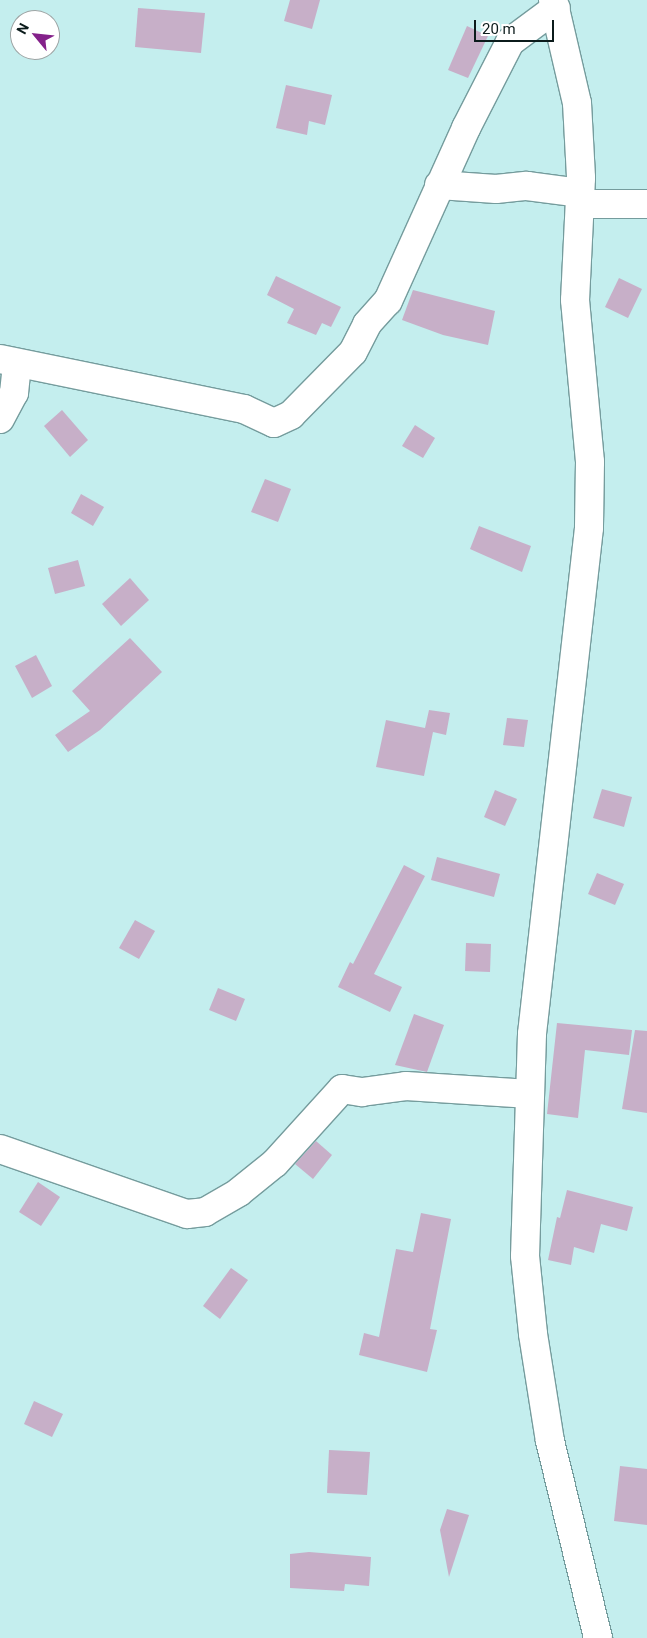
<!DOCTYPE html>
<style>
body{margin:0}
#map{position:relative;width:647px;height:1638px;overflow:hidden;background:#c4eeee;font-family:Roboto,sans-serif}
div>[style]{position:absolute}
.building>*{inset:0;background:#c7afc8}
.roads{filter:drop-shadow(1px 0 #759c9d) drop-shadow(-1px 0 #759c9d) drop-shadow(0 1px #759c9d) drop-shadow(0 -1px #759c9d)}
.minor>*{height:28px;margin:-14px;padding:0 14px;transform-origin:14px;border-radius:14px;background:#fff}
span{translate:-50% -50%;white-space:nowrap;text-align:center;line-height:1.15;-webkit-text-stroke:4.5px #fff;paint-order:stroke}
.north{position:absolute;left:10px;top:10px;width:50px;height:50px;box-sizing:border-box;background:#fff;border:1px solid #9da4a4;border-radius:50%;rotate:298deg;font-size:14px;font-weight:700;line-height:20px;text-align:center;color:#0b1b1b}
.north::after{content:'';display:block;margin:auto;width:18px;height:22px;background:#84218a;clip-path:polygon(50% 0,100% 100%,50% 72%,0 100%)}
.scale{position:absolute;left:474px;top:20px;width:80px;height:22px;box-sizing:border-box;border:2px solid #0b1b1b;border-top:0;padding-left:6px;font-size:15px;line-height:18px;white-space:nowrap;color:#0b1b1b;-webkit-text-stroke:4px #fff;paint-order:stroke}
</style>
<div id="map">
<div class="building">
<div style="clip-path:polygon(290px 0,320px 0,312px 29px,284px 21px)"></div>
<div style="clip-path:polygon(138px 8px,205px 13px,201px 53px,135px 47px)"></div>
<div style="clip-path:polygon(467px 26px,488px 36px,468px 78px,448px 70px)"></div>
<div style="clip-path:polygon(286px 85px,332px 95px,325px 125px,309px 121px,307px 135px,276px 128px)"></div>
<div style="clip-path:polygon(276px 276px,341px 307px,331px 327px,322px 323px,316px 335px,287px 323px,294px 309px,267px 295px)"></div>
<div style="clip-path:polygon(619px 278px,642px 289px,628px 318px,605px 307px)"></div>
<div style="clip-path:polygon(413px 290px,495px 311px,488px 345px,443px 335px,402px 320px)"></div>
<div style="clip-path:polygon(62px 410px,88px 440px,70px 457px,44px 426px)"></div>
<div style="clip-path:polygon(415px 425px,435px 438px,423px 458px,402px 446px)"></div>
<div style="clip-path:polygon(265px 479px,291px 489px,278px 522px,251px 512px)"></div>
<div style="clip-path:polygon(81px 494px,104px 507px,93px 526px,71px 513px)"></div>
<div style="clip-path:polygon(479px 526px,531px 546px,522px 572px,470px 549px)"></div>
<div style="clip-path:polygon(78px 560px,85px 586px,55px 594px,48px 568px)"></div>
<div style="clip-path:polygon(130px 578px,149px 600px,121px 626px,102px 604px)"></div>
<div style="clip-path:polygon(130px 638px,162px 672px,100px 730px,68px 752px,55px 735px,90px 711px,72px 691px)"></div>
<div style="clip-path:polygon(36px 655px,52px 686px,32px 698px,15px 666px)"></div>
<div style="clip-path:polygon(429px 710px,450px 713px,446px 735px,433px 732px,424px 776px,376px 767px,386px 720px,425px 728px)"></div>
<div style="clip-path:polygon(507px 718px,528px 720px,524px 747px,503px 745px)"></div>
<div style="clip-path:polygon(602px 789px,632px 797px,624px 827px,593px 818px)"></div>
<div style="clip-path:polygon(495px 790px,517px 799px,505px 826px,484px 817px)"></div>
<div style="clip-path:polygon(437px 857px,500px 874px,494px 897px,431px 880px)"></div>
<div style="clip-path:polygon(404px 865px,425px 876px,374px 974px,402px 987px,390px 1012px,338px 987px,350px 962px,353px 964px)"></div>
<div style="clip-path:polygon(597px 873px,624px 884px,615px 905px,588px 894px)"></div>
<div style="clip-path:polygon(135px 920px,155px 931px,139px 959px,119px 948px)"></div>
<div style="clip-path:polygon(466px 943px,491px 944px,490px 972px,465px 971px)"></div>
<div style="clip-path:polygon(218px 988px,245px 999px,236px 1021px,209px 1010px)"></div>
<div style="clip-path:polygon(414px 1014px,444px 1025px,427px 1072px,395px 1065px)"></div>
<div style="clip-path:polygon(557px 1023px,632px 1030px,629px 1055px,585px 1050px,578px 1118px,547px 1114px)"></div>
<div style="clip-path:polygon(635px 1030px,647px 1031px,647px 1113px,622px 1109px)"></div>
<div style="clip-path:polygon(316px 1141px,332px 1155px,313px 1179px,295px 1164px)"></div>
<div style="clip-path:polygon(38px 1182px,60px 1197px,41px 1226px,19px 1212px)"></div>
<div style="clip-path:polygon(567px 1190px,633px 1207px,627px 1231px,601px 1224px,594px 1253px,574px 1247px,571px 1265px,548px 1260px,557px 1217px,560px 1218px)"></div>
<div style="clip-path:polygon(421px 1213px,451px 1219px,430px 1329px,437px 1330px,427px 1372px,359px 1355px,364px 1333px,379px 1337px,396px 1249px,413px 1252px)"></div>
<div style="clip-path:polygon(231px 1268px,248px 1280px,220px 1319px,203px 1306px)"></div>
<div style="clip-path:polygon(34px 1401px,63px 1414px,52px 1437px,24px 1424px)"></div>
<div style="clip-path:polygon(329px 1450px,370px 1452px,367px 1495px,327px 1493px)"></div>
<div style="clip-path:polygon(620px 1466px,647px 1469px,647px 1525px,614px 1521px)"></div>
<div style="clip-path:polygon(447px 1509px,469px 1515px,449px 1577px,440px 1530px)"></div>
<div style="clip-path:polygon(309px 1552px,371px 1557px,369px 1586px,345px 1584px,344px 1591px,290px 1588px,290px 1554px)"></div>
</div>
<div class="roads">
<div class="minor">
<div style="left:553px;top:0;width:106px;rotate:76.9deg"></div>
<div style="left:577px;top:103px;width:75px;rotate:86.9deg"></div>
<div style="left:581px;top:178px;width:122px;rotate:92.8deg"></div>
<div style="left:575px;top:300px;width:163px;rotate:84.7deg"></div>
<div style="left:590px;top:462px;width:66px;rotate:90.9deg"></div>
<div style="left:589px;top:528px;width:509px;rotate:96.43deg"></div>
<div style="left:532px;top:1034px;width:222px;rotate:91.8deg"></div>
<div style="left:525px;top:1256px;width:78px;rotate:84.1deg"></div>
<div style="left:533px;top:1334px;width:108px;rotate:81deg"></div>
<div style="left:550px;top:1441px;width:203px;rotate:76.3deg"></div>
<div style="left:439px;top:185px;width:57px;rotate:4deg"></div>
<div style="left:496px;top:189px;width:31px;rotate:-6deg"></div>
<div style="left:527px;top:186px;width:53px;rotate:7.5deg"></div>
<div style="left:580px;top:204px;width:67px"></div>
<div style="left:0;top:359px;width:249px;rotate:11.6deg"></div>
<div style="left:244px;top:409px;width:33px;rotate:25deg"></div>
<div style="left:274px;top:423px;width:19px;rotate:-25deg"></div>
<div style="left:291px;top:415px;width:88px;rotate:-45.5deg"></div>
<div style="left:353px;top:352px;width:31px;rotate:-63deg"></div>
<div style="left:367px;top:324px;width:31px;rotate:-48deg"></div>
<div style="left:388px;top:301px;width:190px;rotate:-65.7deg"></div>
<div style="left:466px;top:128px;width:97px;rotate:-62.9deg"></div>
<div style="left:510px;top:42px;width:57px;rotate:-36.5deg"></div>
<div style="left:0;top:419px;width:30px;rotate:-62deg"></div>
<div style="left:14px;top:393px;width:29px;rotate:-84deg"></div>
<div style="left:0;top:1149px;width:198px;rotate:19.2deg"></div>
<div style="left:187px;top:1214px;width:18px;rotate:-6deg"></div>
<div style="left:205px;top:1212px;width:39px;rotate:-30deg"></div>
<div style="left:239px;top:1192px;width:46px;rotate:-38.9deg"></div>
<div style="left:275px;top:1163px;width:100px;rotate:-47.8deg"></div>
<div style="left:342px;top:1089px;width:20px;rotate:9deg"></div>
<div style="left:362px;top:1092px;width:44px;rotate:-7.8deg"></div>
<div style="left:406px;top:1086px;width:124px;rotate:3.7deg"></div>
</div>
</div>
<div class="north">N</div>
<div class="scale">20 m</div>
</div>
